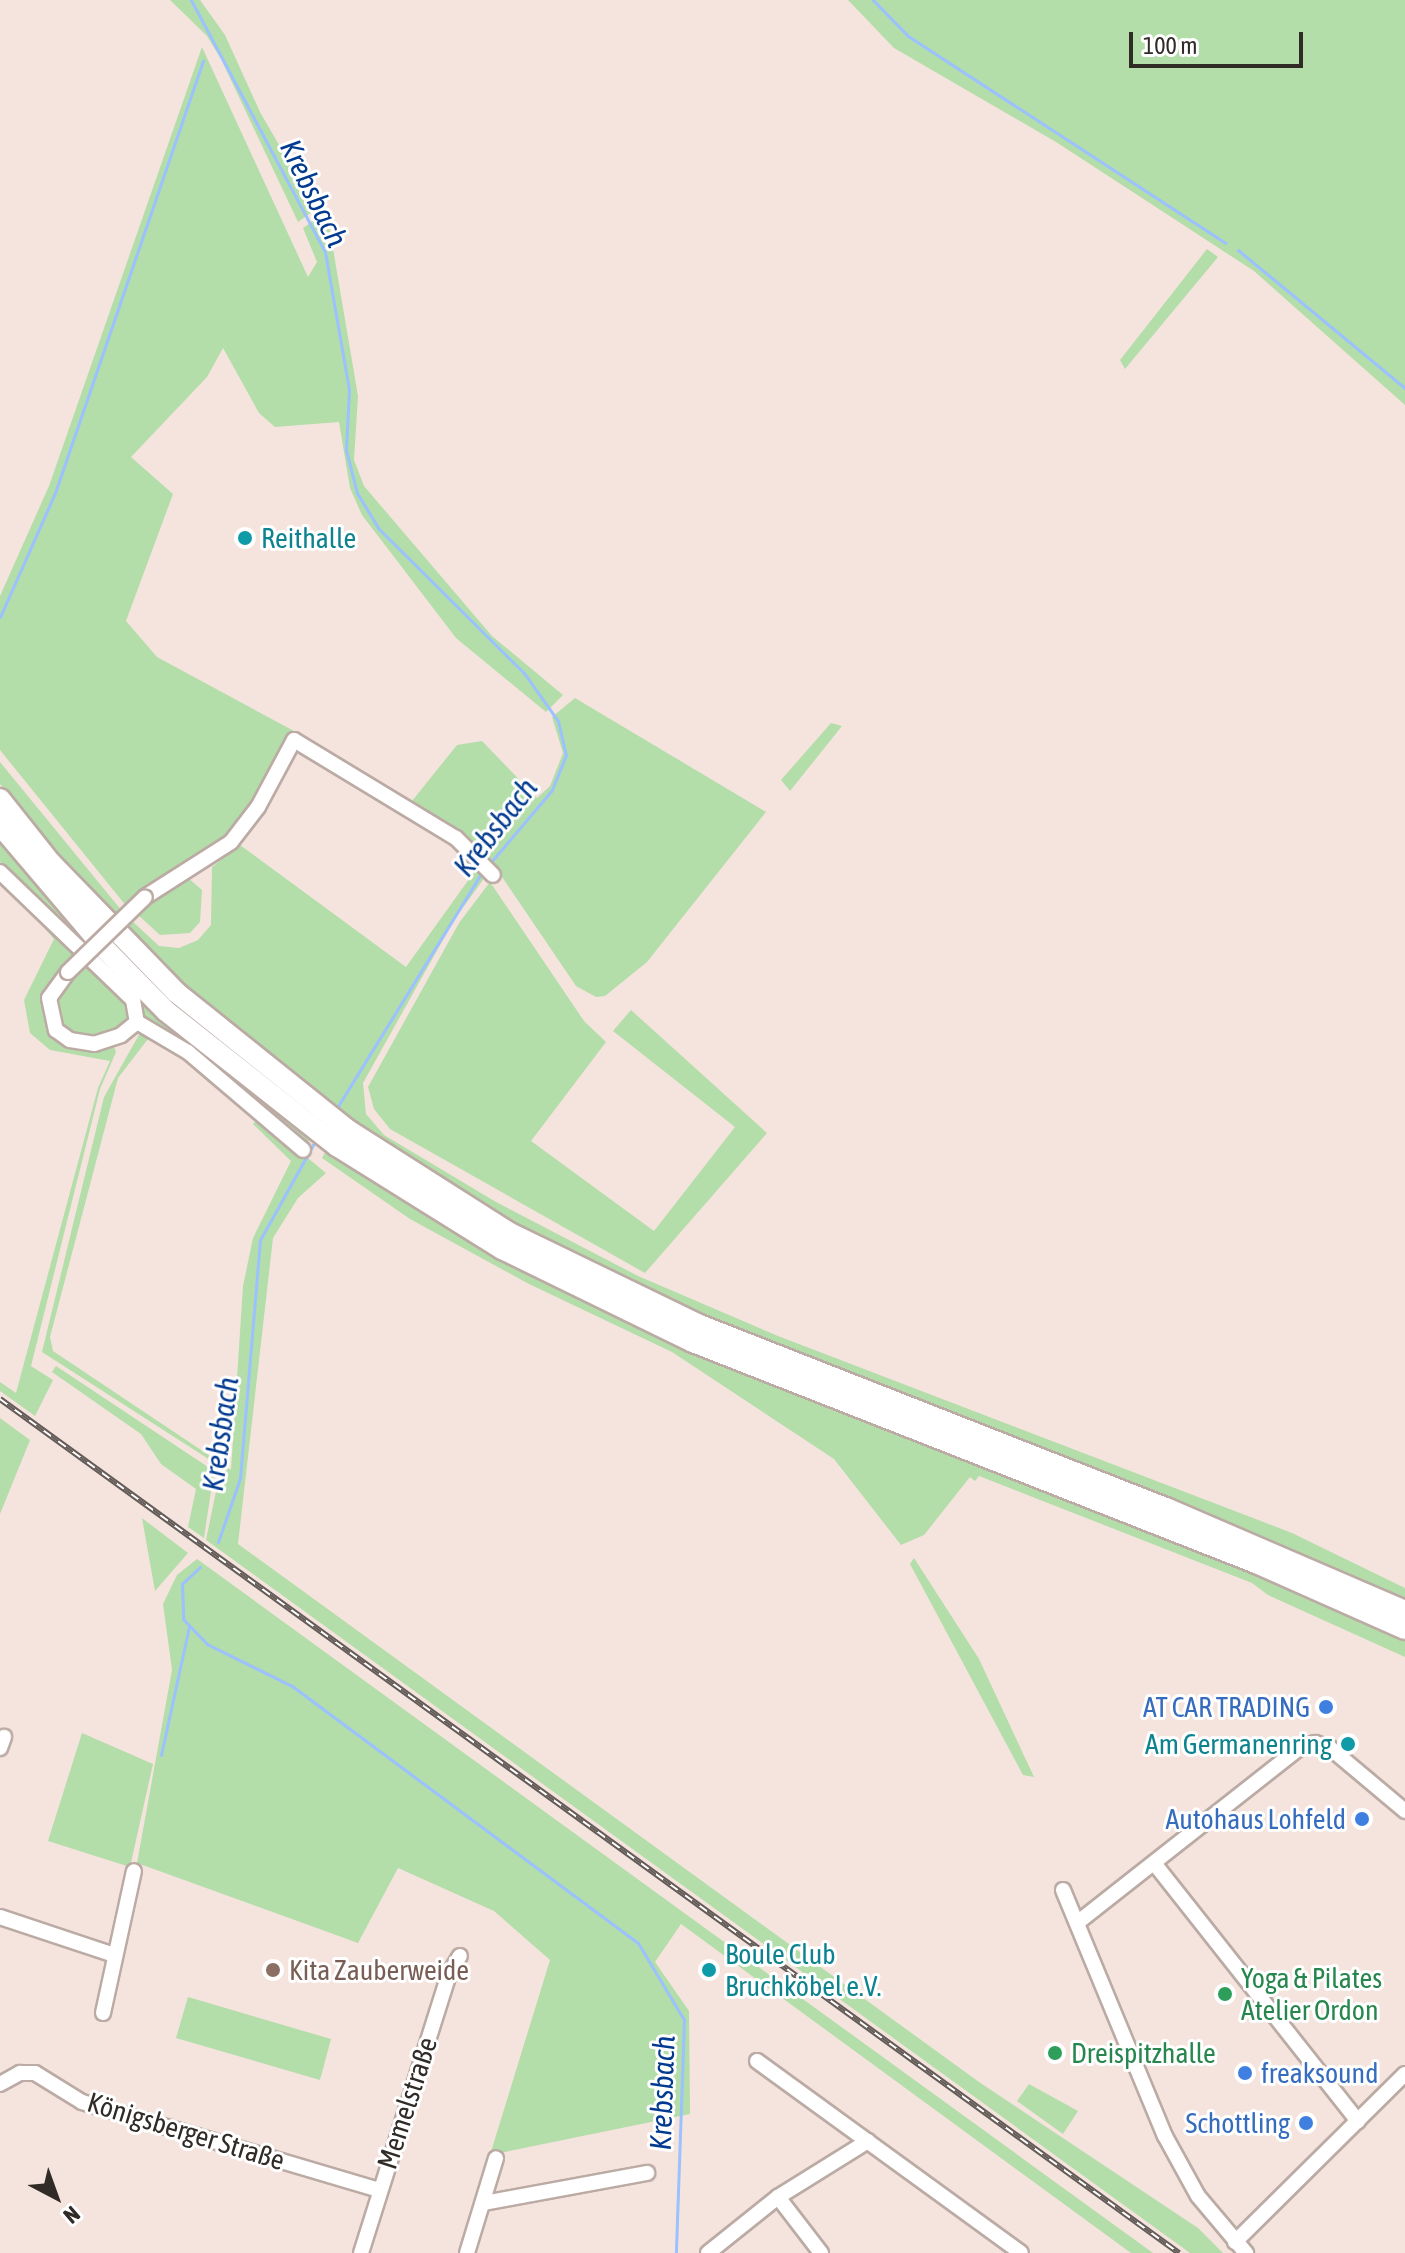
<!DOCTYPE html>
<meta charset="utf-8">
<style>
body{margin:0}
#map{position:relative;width:1405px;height:2253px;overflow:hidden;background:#f5e4de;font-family:"Asap Condensed",sans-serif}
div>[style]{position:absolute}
.green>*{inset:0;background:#b3dda9}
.stream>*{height:3px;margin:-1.5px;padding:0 1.5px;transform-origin:1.5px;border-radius:1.5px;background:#9bc1ff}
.roads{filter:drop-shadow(2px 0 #bbaba4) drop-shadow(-2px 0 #bbaba4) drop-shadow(0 2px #bbaba4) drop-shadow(0 -2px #bbaba4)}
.minor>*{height:14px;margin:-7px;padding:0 7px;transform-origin:7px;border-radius:7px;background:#fff}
.highway>*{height:20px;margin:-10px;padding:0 10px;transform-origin:10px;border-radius:10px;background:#fff}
.rail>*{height:6px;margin-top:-3px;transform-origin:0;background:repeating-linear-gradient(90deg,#fff 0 9px,#635b57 0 18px);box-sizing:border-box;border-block:2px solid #635b57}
.bridges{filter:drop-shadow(2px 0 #bbaba4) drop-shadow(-2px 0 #bbaba4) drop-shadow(0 2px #bbaba4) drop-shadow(0 -2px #bbaba4)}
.minor-bridge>*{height:14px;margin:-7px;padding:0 7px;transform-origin:7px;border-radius:7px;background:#fff}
.dots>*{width:22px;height:22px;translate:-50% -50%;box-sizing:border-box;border:4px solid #fff;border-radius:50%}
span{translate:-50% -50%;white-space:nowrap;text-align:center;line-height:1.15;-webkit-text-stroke:6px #fff;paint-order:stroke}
.culture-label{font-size:28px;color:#0d838f}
.left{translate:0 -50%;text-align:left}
.right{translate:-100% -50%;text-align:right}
.shop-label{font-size:28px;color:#366cbe}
.education-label{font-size:28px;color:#785e54}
.leisure-label{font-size:28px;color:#27864d}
.street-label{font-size:28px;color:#312b28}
.water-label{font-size:30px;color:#023a90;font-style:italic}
.north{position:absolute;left:16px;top:2157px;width:80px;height:80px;-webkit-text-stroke:6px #fff;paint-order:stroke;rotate:139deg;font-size:22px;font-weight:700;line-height:32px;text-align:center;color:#312b28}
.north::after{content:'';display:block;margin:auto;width:28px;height:36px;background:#312b28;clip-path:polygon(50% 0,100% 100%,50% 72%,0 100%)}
.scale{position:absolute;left:1129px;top:32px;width:174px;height:36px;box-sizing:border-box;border:4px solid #312b28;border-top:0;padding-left:10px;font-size:24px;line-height:28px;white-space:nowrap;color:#312b28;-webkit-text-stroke:6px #fff;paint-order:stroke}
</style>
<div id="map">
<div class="green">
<div style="clip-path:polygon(170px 0,200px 0,225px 35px,260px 112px,316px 209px,298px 222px,221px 59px,207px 36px)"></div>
<div style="clip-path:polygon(848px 0,1405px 0,1405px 405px,1254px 271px,1056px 142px,894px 48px)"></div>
<div style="clip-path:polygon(202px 47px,308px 277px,317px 262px,303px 228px,321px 215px,330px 231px,358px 396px,354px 460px,364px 486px,492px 636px,563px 695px,546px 712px,456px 638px,362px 515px,350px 488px,339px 422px,275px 427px,259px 413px,223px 348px,207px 377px,131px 457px,173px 494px,126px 621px,157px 657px,294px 731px,243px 827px,127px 907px,0 750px,0 596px,49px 486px)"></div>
<div style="clip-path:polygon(1207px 249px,1218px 257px,1125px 369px,1120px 360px)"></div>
<div style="clip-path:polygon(575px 698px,766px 812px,647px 962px,605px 996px,596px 997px,576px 986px,498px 871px,412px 801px,457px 745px,482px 741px,537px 798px,550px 786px,563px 753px,552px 717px)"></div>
<div style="clip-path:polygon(831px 723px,842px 726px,790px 791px,781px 780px)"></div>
<div style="clip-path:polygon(0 762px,122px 911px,114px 920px,0 784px)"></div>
<div style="clip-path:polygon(0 842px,88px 944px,83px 950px,0 862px)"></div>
<div style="clip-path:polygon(240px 845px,406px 967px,477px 868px,485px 877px,454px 920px,363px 1083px,366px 1114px,384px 1135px,496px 1202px,638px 1276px,778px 1336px,1292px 1533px,1405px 1588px,1405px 1602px,1267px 1538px,768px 1346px,512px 1225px,353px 1123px,197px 998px,122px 926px,130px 919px,159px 946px,179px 948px,198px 940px,211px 925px,212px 867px)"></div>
<div style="clip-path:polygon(0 878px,77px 955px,51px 984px,52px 1032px,113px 1044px,116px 1052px,100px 1089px,31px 1366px,53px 1380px,35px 1416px,0 1391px,0 1382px,16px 1393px,98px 1088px,110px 1061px,50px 1050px,30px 1033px,24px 1000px,54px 939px)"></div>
<div style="clip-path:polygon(188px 878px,202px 890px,200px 922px,190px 933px,160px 935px,136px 913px)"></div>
<div style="clip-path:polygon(490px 882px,584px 1021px,606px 1042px,531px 1141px,654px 1231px,735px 1127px,613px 1031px,631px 1010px,767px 1133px,645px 1273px,390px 1129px,374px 1109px,368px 1087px,459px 923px)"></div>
<div style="clip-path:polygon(96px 951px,312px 1136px,305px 1147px,141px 1021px,90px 957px)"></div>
<div style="clip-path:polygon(84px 963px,125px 1004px,128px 1016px,121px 1026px,105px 1035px,81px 1038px,61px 1027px,58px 994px)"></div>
<div style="clip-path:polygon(140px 1033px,151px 1035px,118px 1078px,50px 1337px,53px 1351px,231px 1470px,243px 1286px,253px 1238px,291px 1161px,253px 1124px,259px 1118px,326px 1173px,298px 1198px,273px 1238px,238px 1544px,979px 2082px,1198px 2228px,1223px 2253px,1190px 2253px,206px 1540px,221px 1467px,42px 1352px,104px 1097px)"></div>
<div style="clip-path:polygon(328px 1147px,448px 1228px,621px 1319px,1335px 1605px,1405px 1639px,1405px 1657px,1268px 1595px,1252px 1583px,979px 1476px,975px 1481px,970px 1477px,924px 1535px,901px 1545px,834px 1459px,672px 1352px,529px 1284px,410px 1219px,322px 1158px)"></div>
<div style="clip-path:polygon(56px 1366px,214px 1471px,204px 1538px,188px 1527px,196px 1489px,161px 1464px,141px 1434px,52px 1372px)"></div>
<div style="clip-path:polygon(0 1418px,30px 1440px,0 1514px)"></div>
<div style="clip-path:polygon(142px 1518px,188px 1553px,155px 1591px)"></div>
<div style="clip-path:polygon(914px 1558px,979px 1659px,1034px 1777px,1023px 1775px,910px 1564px)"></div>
<div style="clip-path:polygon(197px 1559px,687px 1915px,1153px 2253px,1131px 2253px,681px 1924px,655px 1962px,689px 2011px,690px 2114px,490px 2155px,550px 1960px,494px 1911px,398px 1868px,358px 1943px,137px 1863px,172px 1670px,163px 1604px,177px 1575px)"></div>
<div style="clip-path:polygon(82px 1733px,153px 1764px,130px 1867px,48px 1841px)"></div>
<div style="clip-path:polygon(188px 1997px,331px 2039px,320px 2080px,176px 2038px)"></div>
<div style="clip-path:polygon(1029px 2084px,1078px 2111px,1063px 2134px,1017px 2101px)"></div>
</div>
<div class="stream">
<div style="left:191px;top:0;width:285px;rotate:62deg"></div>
<div style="left:325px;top:252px;width:140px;rotate:80.1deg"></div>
<div style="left:349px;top:390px;width:60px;rotate:92.9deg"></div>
<div style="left:346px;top:450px;width:44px;rotate:75.7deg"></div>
<div style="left:357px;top:493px;width:42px;rotate:58.6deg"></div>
<div style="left:379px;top:529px;width:204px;rotate:44.8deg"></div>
<div style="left:524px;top:673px;width:59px;rotate:54.7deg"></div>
<div style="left:558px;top:721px;width:35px;rotate:77deg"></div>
<div style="left:566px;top:755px;width:38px;rotate:112deg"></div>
<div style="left:552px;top:790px;width:96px;rotate:130.3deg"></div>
<div style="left:873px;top:0;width:50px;rotate:45.8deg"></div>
<div style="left:908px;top:36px;width:379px;rotate:33.1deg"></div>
<div style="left:1238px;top:250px;width:217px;rotate:39.6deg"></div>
<div style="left:0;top:617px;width:136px;rotate:-66.1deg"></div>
<div style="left:55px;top:493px;width:457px;rotate:-71.1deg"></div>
<div style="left:335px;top:1111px;width:281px;rotate:-58.4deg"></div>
<div style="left:218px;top:1542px;width:68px;rotate:-71deg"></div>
<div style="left:240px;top:1478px;width:239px;rotate:-85.2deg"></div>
<div style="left:260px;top:1240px;width:113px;rotate:-60.9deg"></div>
<div style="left:200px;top:1567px;width:25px;rotate:137deg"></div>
<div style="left:182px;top:1584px;width:35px;rotate:88deg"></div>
<div style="left:183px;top:1619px;width:35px;rotate:46deg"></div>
<div style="left:207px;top:1644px;width:95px;rotate:26.3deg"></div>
<div style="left:292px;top:1686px;width:431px;rotate:36.6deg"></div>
<div style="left:638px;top:1943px;width:90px;rotate:59.1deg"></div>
<div style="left:684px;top:2020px;width:233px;rotate:92deg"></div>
<div style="left:161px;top:1755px;width:131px;rotate:-77.7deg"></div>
</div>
<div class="roads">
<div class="minor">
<div style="left:0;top:872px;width:185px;rotate:43.9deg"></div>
<div style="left:133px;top:1000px;width:22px;rotate:80deg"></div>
<div style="left:145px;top:897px;width:102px;rotate:-32.6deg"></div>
<div style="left:231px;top:842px;width:44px;rotate:-52.4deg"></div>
<div style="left:258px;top:807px;width:76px;rotate:-61.8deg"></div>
<div style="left:294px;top:740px;width:189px;rotate:31.2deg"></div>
<div style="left:456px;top:838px;width:52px;rotate:45deg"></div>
<div style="left:68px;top:972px;width:32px;rotate:126deg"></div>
<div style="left:49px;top:998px;width:33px;rotate:78deg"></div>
<div style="left:56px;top:1030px;width:17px;rotate:36deg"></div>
<div style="left:70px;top:1040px;width:24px;rotate:9deg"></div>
<div style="left:94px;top:1044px;width:28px;rotate:-18deg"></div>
<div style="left:121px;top:1035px;width:21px;rotate:-39deg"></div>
<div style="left:137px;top:1022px;width:59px;rotate:30.5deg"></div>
<div style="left:188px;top:1052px;width:151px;rotate:40.4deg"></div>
<div style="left:0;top:1748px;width:12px;rotate:-70deg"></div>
<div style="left:1154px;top:1863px;width:329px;rotate:51.7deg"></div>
<div style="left:1063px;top:1890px;width:266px;rotate:67.5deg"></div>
<div style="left:1165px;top:2136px;width:68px;rotate:61.2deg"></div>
<div style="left:1198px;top:2196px;width:75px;rotate:49.9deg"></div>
<div style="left:0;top:1917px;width:120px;rotate:18.4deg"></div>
<div style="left:1077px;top:1923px;width:285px;rotate:-38.2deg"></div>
<div style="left:1301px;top:1747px;width:15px;rotate:-16deg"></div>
<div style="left:1315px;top:1743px;width:16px;rotate:18deg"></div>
<div style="left:1330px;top:1748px;width:98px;rotate:40deg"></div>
<div style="left:103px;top:2013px;width:145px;rotate:-77.7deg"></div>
<div style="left:757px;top:2061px;width:326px;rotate:36deg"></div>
<div style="left:0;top:2084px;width:23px;rotate:-29deg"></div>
<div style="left:20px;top:2073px;width:15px"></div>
<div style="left:35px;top:2073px;width:55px;rotate:31.7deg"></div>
<div style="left:82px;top:2102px;width:310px;rotate:16.5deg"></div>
<div style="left:778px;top:2197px;width:71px;rotate:52.5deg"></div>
<div style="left:483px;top:2203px;width:167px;rotate:-10.4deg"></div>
<div style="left:1235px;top:2242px;width:239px;rotate:-44.7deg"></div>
<div style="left:361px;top:2253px;width:293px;rotate:-72.5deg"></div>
<div style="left:449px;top:1974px;width:21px;rotate:-59deg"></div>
<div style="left:467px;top:2253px;width:99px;rotate:-73deg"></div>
<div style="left:708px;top:2253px;width:90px;rotate:-38.7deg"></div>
<div style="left:778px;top:2197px;width:106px;rotate:-31.9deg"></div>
</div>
<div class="highway">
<div style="left:0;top:799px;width:80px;rotate:51.6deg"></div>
<div style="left:50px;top:862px;width:182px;rotate:45.9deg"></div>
<div style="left:177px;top:993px;width:219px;rotate:38.7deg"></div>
<div style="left:348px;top:1130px;width:190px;rotate:32.5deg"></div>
<div style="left:508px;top:1232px;width:216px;rotate:25.9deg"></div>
<div style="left:702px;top:1326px;width:501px;rotate:21.44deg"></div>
<div style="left:1168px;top:1509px;width:258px;rotate:23.3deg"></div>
<div style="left:0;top:825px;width:162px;rotate:49.7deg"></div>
<div style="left:105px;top:949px;width:87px;rotate:45.5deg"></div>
<div style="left:166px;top:1011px;width:218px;rotate:38.3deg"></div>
<div style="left:337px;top:1146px;width:195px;rotate:32deg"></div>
<div style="left:502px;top:1249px;width:212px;rotate:26deg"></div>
<div style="left:693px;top:1342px;width:605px;rotate:21.43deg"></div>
<div style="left:1256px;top:1563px;width:163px;rotate:23.9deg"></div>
</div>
</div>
<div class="rail">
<div style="left:0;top:1399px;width:1456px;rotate:35.92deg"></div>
</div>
<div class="bridges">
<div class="minor-bridge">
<div style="left:68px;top:972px;width:107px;rotate:-44.2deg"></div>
</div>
</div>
<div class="dots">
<div style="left:245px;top:538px;background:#0f9aa8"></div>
<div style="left:1326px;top:1707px;background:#3f7fe0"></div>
<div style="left:1348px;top:1744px;background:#0f9aa8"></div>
<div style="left:1362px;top:1819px;background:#3f7fe0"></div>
<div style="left:273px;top:1970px;background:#8d6e63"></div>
<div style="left:709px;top:1970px;background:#0f9aa8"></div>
<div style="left:1225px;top:1994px;background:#2e9e5b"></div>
<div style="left:1055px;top:2053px;background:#2e9e5b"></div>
<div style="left:1245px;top:2073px;background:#3f7fe0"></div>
<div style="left:1306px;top:2123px;background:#3f7fe0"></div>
</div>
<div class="culture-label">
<span class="left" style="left:261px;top:538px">Reithalle</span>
<span class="right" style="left:1332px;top:1744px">Am Germanenring</span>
<span class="left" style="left:725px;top:1970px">Boule Club<br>Bruchköbel e.V.</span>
</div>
<div class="shop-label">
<span class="right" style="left:1310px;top:1707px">AT CAR TRADING</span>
<span class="right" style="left:1346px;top:1819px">Autohaus Lohfeld</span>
<span class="left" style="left:1261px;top:2073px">freaksound</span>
<span class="right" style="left:1290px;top:2123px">Schottling</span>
</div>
<div class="education-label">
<span class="left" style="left:289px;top:1970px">Kita Zauberweide</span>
</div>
<div class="leisure-label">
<span class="left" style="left:1241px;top:1994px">Yoga &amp; Pilates<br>Atelier Ordon</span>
<span class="left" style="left:1071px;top:2053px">Dreispitzhalle</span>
</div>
<div class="street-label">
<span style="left:407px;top:2103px;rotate:-72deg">Memelstraße</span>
<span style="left:186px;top:2131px;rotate:17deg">Königsberger Straße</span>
</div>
<div class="water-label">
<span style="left:314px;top:193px;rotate:64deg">Krebsbach</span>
<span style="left:495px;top:827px;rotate:-52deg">Krebsbach</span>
<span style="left:220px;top:1434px;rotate:-82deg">Krebsbach</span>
<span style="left:662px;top:2093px;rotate:-88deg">Krebsbach</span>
</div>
<div class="north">N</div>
<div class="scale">100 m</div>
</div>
